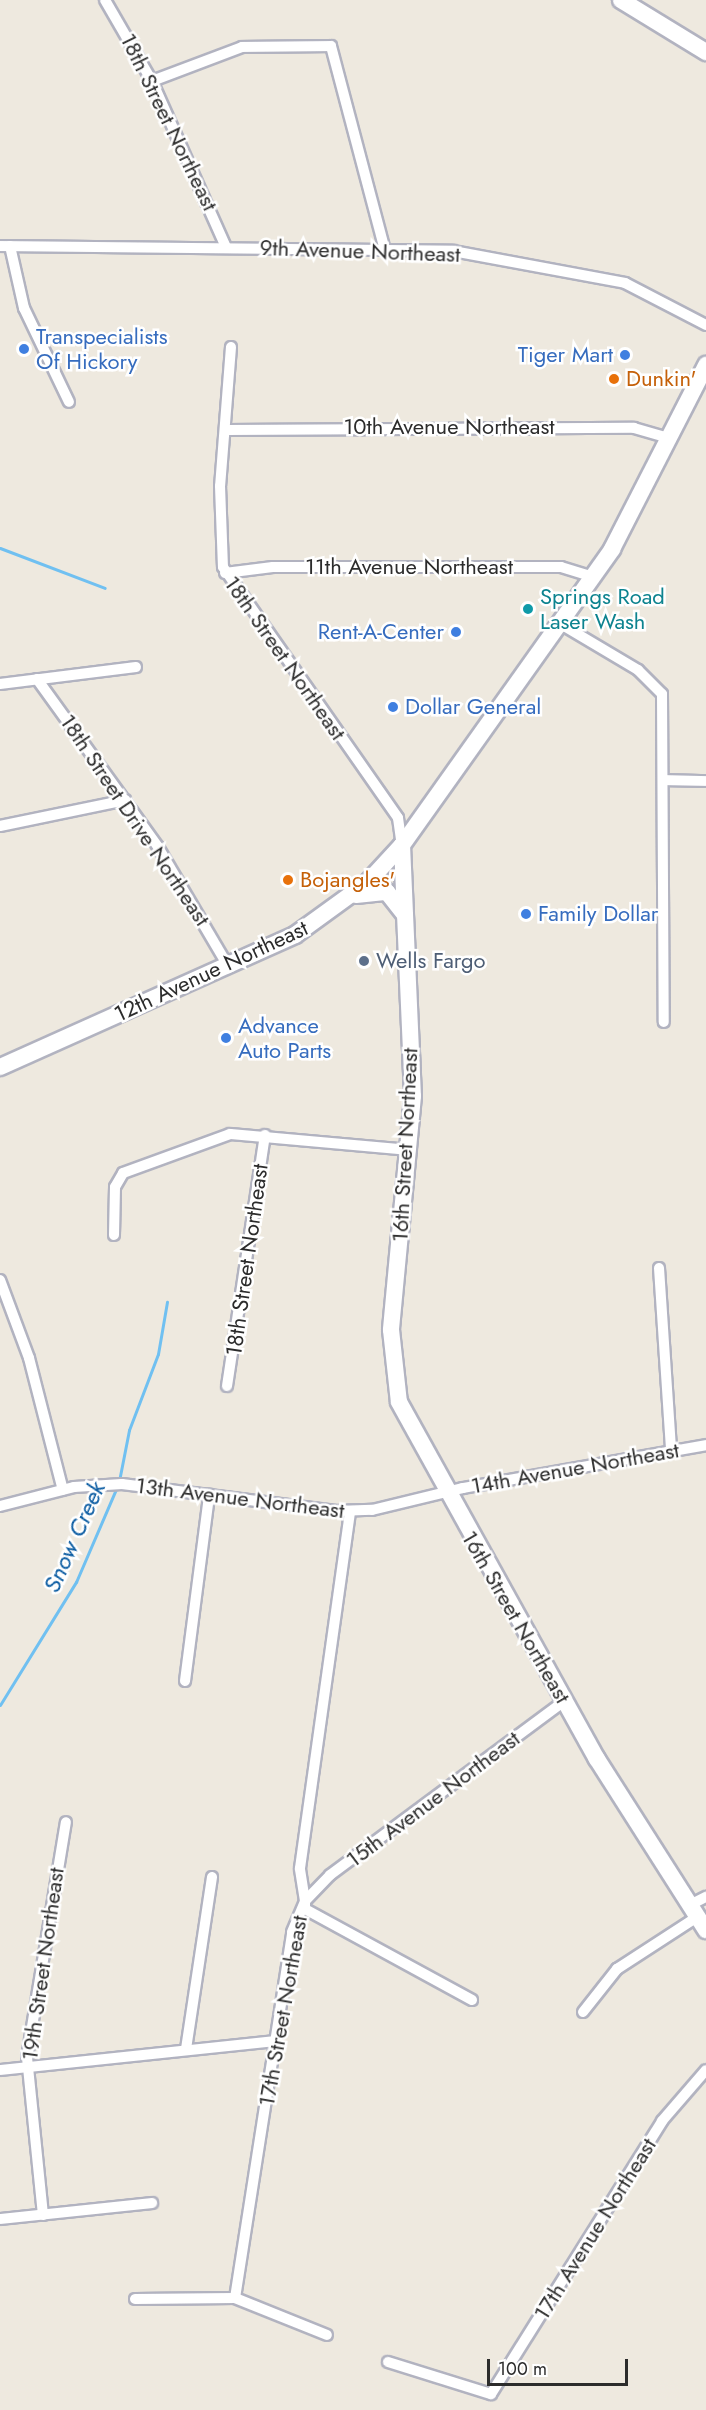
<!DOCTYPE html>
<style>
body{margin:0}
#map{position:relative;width:706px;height:2410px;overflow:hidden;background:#eee9df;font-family:Jost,sans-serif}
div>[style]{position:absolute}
.stream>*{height:3px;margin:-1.5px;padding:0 1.5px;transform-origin:1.5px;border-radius:1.5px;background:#70c0f1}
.roads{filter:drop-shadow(2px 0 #b2b3c0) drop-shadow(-2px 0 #b2b3c0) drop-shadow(0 2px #b2b3c0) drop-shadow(0 -2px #b2b3c0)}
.street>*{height:10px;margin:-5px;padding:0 5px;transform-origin:5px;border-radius:5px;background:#fff}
.secondary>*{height:16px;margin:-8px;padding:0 8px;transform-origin:8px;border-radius:8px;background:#fff}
.dots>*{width:16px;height:16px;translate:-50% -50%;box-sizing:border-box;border:3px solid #fff;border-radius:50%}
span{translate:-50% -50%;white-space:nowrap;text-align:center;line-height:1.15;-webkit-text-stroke:5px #fff;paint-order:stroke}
.street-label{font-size:22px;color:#2c2c2c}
.shop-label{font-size:22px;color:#366cbe}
.left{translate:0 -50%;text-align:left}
.right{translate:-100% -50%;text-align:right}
.food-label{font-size:22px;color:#c56008}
.culture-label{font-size:22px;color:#0d838f}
.service-label{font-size:22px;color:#4e5e75}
.water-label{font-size:24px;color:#0b5ca2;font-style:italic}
.scale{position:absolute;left:487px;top:2359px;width:141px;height:27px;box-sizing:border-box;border:3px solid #2c2c2c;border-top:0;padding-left:8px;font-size:18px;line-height:21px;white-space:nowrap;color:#2c2c2c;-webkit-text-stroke:4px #fff;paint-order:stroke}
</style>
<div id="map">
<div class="stream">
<div style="left:0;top:548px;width:112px;rotate:20.9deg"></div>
<div style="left:119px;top:1481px;width:52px;rotate:-78.9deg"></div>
<div style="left:129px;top:1430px;width:81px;rotate:-69.1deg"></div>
<div style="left:158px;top:1354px;width:53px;rotate:-80.2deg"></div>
<div style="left:0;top:1705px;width:145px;rotate:-58.3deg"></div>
<div style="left:76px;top:1582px;width:103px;rotate:-66.7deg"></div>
</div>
<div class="roads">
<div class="street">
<div style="left:105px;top:0;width:94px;rotate:59.9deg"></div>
<div style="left:152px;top:81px;width:182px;rotate:66deg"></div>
<div style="left:152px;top:81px;width:96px;rotate:-20.7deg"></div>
<div style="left:242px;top:47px;width:89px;rotate:-0.6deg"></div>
<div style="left:331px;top:46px;width:208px;rotate:75.2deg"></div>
<div style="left:0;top:246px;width:453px;rotate:0.6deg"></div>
<div style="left:453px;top:251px;width:175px;rotate:10.5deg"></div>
<div style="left:625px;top:283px;width:91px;rotate:27.4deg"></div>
<div style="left:10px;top:246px;width:64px;rotate:77.3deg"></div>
<div style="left:24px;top:308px;width:104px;rotate:64.4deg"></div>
<div style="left:231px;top:347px;width:139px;rotate:94.5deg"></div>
<div style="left:220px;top:486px;width:81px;rotate:87.9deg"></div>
<div style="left:223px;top:567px;width:306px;rotate:55.1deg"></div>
<div style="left:398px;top:818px;width:27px;rotate:82deg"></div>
<div style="left:227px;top:430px;width:407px;rotate:-0.3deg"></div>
<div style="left:634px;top:428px;width:37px;rotate:16deg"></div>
<div style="left:225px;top:573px;width:48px;rotate:-7.1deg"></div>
<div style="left:273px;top:567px;width:288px"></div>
<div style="left:561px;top:567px;width:34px;rotate:17deg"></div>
<div style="left:559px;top:623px;width:92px;rotate:30.7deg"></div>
<div style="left:638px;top:670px;width:34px;rotate:45deg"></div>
<div style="left:662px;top:694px;width:328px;rotate:89.7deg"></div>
<div style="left:37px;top:679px;width:207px;rotate:54.2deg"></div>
<div style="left:158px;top:847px;width:138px;rotate:59.5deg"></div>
<div style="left:0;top:684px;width:137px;rotate:-7.1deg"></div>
<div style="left:665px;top:780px;width:41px;rotate:1.4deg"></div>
<div style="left:0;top:826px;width:128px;rotate:-11.7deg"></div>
<div style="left:114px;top:1235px;width:48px;rotate:-88.8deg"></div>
<div style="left:115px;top:1187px;width:16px;rotate:-60deg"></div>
<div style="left:123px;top:1173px;width:114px;rotate:-20deg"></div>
<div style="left:230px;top:1134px;width:181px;rotate:5.1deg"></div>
<div style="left:659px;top:1268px;width:183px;rotate:86.2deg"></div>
<div style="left:0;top:1280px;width:83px;rotate:69.6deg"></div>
<div style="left:29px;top:1358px;width:136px;rotate:75.6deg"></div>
<div style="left:227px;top:1386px;width:254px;rotate:-81.4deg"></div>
<div style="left:0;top:1506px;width:76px;rotate:-14.4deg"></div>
<div style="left:74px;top:1487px;width:48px;rotate:-3.6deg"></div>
<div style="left:122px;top:1484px;width:216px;rotate:7.2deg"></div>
<div style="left:336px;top:1511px;width:36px;rotate:-2deg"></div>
<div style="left:372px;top:1510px;width:94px;rotate:-13.6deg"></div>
<div style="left:463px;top:1488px;width:247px;rotate:-10deg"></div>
<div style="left:185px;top:1681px;width:188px;rotate:-82.6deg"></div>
<div style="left:690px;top:1905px;width:18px;rotate:-27deg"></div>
<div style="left:472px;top:2000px;width:190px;rotate:-151.4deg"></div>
<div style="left:305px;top:1909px;width:8px;rotate:-90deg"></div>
<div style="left:305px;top:1901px;width:36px;rotate:-46deg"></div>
<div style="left:330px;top:1875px;width:292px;rotate:-36.6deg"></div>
<div style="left:583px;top:2012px;width:55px;rotate:-51.7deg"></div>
<div style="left:617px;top:1969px;width:95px;rotate:-33deg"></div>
<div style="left:186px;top:2049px;width:174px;rotate:-81.4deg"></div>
<div style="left:0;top:2070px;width:277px;rotate:-6deg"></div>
<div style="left:43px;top:2215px;width:159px;rotate:-95.8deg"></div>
<div style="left:27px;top:2057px;width:238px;rotate:-80.6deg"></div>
<div style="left:0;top:2219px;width:153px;rotate:-6deg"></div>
<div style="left:235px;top:2298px;width:370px;rotate:-81.1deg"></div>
<div style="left:292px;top:1932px;width:34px;rotate:-67deg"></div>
<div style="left:305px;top:1901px;width:33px;rotate:-99deg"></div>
<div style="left:300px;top:1868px;width:359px;rotate:-82deg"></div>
<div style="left:135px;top:2299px;width:100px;rotate:-0.6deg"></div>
<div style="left:235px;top:2298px;width:99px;rotate:21.9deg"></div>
<div style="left:388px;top:2362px;width:108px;rotate:17.3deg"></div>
<div style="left:491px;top:2394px;width:322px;rotate:-57.9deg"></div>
<div style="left:662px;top:2121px;width:67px;rotate:-49.2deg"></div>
</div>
<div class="secondary">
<div style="left:621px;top:0;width:100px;rotate:31.5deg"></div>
<div style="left:402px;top:845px;width:251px;rotate:87.5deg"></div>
<div style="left:413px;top:1096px;width:235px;rotate:95.4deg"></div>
<div style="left:391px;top:1330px;width:72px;rotate:83.7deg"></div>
<div style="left:399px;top:1402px;width:408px;rotate:61deg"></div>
<div style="left:597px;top:1759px;width:203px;rotate:57.5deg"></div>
<div style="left:356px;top:895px;width:31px;rotate:-6deg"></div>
<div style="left:387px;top:892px;width:29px;rotate:52deg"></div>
<div style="left:0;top:1067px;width:323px;rotate:-24.1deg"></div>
<div style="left:295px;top:935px;width:90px;rotate:-36deg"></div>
<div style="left:368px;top:882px;width:50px;rotate:-47.4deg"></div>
<div style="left:402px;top:845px;width:363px;rotate:-54.6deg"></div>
<div style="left:612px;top:549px;width:207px;rotate:-62.9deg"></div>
</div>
</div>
<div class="dots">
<div style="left:24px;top:349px;background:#3f7fe0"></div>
<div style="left:625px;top:355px;background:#3f7fe0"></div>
<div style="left:614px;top:379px;background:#e8710a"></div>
<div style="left:528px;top:609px;background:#0f9aa8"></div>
<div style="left:456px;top:632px;background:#3f7fe0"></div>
<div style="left:393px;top:707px;background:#3f7fe0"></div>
<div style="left:288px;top:880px;background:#e8710a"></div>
<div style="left:526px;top:914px;background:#3f7fe0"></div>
<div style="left:364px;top:961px;background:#5c6f8a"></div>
<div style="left:226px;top:1038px;background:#3f7fe0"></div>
</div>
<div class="street-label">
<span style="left:169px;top:122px;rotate:64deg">18th Street Northeast</span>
<span style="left:360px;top:251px;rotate:2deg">9th Avenue Northeast</span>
<span style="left:449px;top:427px">10th Avenue Northeast</span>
<span style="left:409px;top:567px">11th Avenue Northeast</span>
<span style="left:285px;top:658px;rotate:55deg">18th Street Northeast</span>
<span style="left:135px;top:820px;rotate:56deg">18th Street Drive Northeast</span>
<span style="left:211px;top:971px;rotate:-25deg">12th Avenue Northeast</span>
<span style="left:405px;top:1145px;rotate:-87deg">16th Street Northeast</span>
<span style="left:247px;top:1260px;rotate:-82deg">18th Street Northeast</span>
<span style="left:575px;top:1468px;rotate:-10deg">14th Avenue Northeast</span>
<span style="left:240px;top:1498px;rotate:7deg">13th Avenue Northeast</span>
<span style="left:516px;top:1617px;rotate:60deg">16th Street Northeast</span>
<span style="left:433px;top:1799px;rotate:-37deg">15th Avenue Northeast</span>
<span style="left:43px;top:1964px;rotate:-82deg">19th Street Northeast</span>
<span style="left:283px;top:2011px;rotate:-80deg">17th Street Northeast</span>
<span style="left:595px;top:2229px;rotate:-58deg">17th Avenue Northeast</span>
</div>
<div class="shop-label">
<span class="left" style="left:36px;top:349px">Transpecialists<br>Of Hickory</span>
<span class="right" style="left:613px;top:355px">Tiger Mart</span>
<span class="right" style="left:444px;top:632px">Rent-A-Center</span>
<span class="left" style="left:405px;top:707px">Dollar General</span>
<span class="left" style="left:538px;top:914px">Family Dollar</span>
<span class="left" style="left:238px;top:1038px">Advance<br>Auto Parts</span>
</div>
<div class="food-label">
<span class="left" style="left:626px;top:379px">Dunkin'</span>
<span class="left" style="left:300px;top:880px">Bojangles'</span>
</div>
<div class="culture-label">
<span class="left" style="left:540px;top:609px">Springs Road<br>Laser Wash</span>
</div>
<div class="service-label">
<span class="left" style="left:376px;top:961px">Wells Fargo</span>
</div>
<div class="water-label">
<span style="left:74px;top:1537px;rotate:-66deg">Snow Creek</span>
</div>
<div class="scale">100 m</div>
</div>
